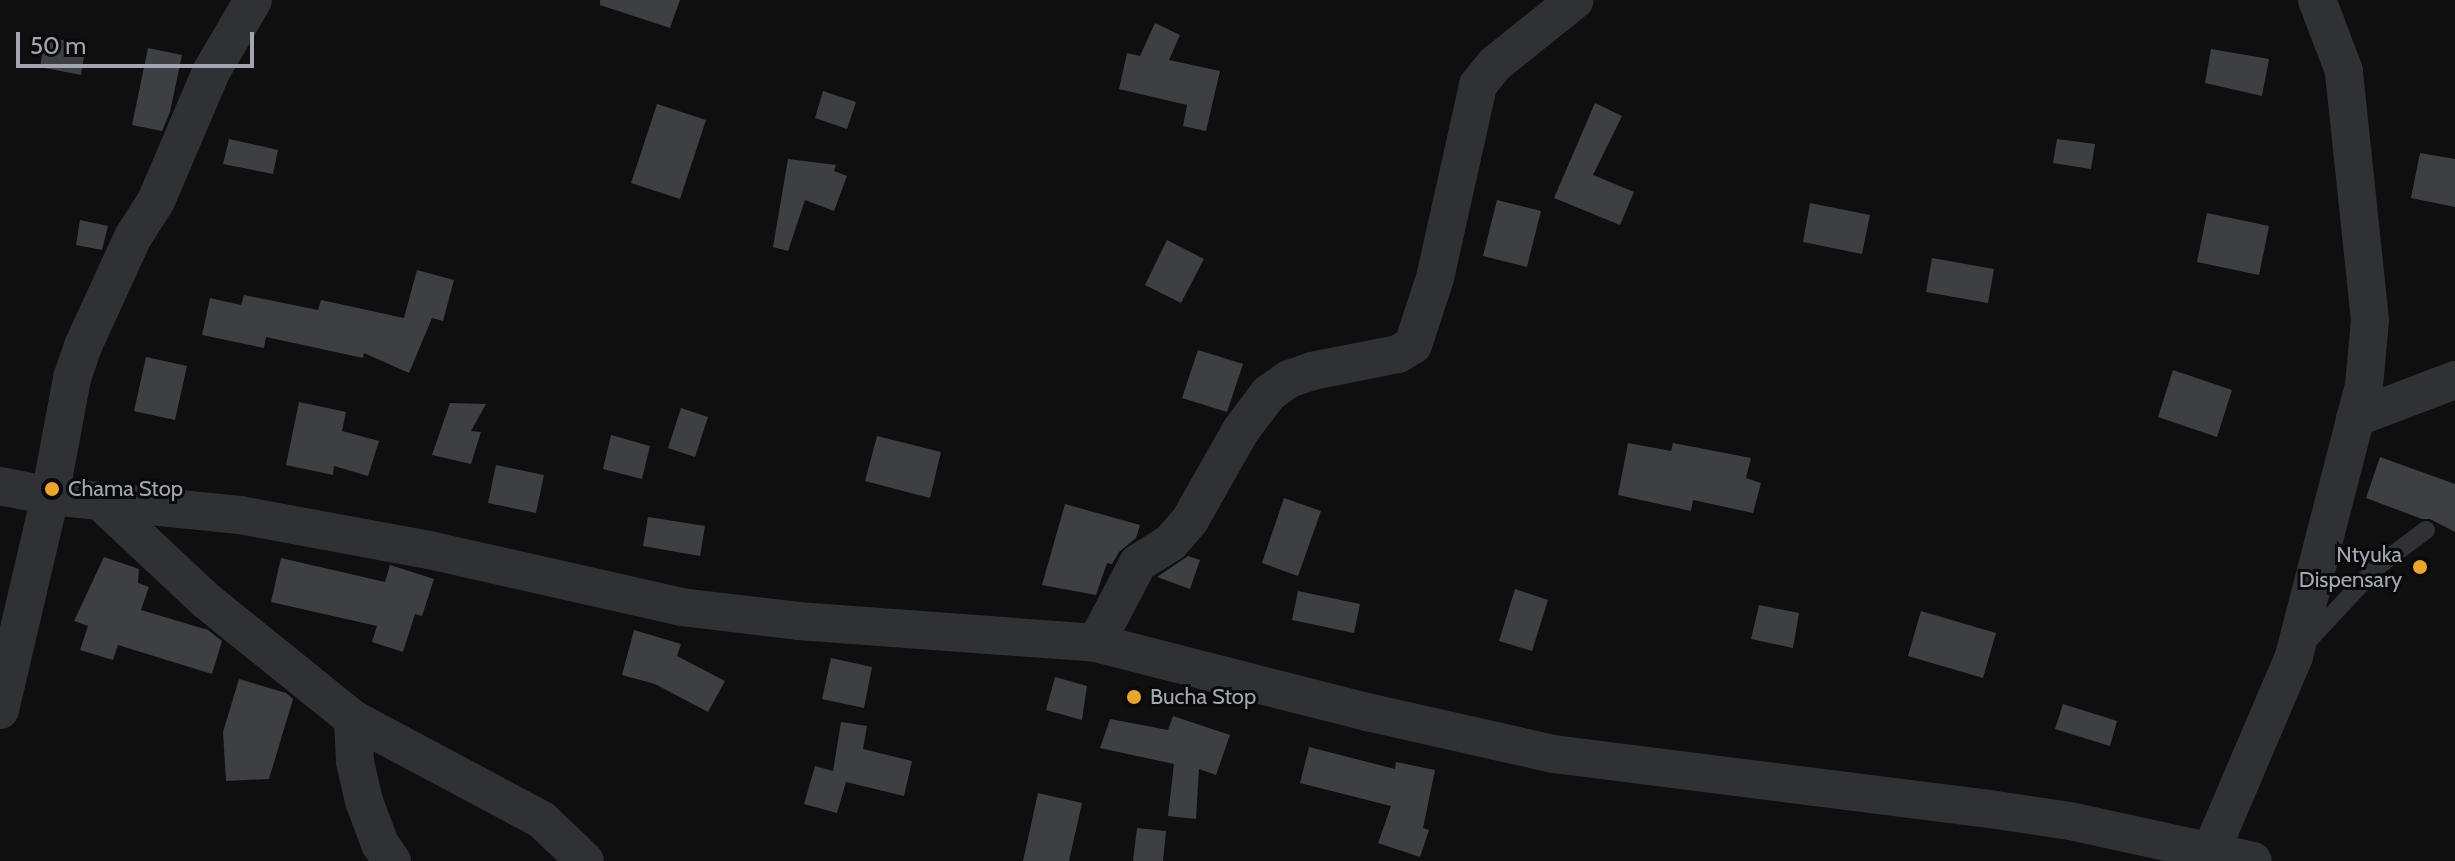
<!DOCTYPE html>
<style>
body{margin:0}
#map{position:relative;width:2455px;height:861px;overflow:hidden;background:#0f0f10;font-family:Cabin,sans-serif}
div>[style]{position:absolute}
.building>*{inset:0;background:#3e3f43}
.lane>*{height:18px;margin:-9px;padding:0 9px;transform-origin:9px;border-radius:9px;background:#303135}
.street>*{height:38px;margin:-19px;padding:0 19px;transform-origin:19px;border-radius:19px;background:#303135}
.dots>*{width:22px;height:22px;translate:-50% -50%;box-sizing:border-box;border:4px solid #0a0a0b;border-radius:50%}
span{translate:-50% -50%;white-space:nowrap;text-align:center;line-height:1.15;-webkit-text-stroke:6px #0a0a0b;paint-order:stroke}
.poi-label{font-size:22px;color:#a1a6b0}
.left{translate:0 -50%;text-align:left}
.right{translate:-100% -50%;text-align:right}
.scale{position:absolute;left:16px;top:32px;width:238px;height:36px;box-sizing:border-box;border:4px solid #a1a6b0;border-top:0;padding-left:10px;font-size:24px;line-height:28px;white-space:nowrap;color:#a1a6b0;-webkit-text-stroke:6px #0a0a0b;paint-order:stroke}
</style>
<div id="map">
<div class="building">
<div style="clip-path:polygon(600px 0,680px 0,670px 28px,600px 5px)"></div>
<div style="clip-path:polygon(1155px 23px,1180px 35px,1169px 60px,1220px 71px,1206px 131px,1183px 126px,1187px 105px,1119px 89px,1127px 53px,1140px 56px)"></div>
<div style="clip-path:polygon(45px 37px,86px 44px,81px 75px,40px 67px)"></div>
<div style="clip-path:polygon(148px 48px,182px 55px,170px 112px,162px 131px,132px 125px)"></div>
<div style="clip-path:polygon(2211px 49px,2269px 59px,2262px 96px,2205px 83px)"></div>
<div style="clip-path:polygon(823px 91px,856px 102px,847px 129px,815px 118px)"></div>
<div style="clip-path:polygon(1595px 103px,1622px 116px,1593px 175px,1634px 192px,1620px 225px,1554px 198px)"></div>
<div style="clip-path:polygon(657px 104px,706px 120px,680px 199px,631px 183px)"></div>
<div style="clip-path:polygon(229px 139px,278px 150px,273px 174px,223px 164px)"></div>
<div style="clip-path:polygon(2057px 139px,2095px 144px,2091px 169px,2053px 163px)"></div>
<div style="clip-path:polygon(2420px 153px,2455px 159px,2455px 207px,2411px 198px)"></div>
<div style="clip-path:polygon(788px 159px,836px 165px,834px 171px,847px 176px,834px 211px,805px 200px,788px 251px,773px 247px)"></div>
<div style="clip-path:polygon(1497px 200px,1541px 211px,1527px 267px,1483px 256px)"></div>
<div style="clip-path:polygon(1810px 203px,1870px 215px,1862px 254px,1803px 242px)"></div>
<div style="clip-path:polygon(2207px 213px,2269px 226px,2259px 275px,2197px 262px)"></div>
<div style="clip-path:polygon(80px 220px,108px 226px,102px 250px,76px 245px)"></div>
<div style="clip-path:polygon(1167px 240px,1204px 259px,1181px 303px,1145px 285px)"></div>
<div style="clip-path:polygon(1932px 258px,1994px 269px,1988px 303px,1926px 292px)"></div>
<div style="clip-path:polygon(417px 270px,454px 280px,443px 321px,432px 318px,409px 373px,364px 353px,363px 358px,266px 337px,264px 348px,202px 335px,210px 298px,241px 305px,244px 295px,318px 310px,321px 300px,404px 318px)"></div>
<div style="clip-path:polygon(1198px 350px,1243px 364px,1227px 412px,1182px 398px)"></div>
<div style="clip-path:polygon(146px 357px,187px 366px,175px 420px,134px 411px)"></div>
<div style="clip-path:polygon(2173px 370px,2232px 390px,2217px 437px,2158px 417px)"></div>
<div style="clip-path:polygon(299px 402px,346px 412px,342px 431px,379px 441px,368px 476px,334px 466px,333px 475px,286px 465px)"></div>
<div style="clip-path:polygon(450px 403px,486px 404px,471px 431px,481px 432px,471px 464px,432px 455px)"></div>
<div style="clip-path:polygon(681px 408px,708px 417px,695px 457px,668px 448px)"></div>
<div style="clip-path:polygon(611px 435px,650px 446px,642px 479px,603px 469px)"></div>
<div style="clip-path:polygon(877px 436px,941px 452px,930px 498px,865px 481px)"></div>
<div style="clip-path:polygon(1628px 443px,1671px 451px,1673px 443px,1751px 458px,1746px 478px,1761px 483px,1753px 513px,1693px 500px,1691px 511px,1618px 495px)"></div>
<div style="clip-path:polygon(2380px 457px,2455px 484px,2455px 532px,2430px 519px,2422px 519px,2366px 498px)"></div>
<div style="clip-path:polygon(496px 465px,544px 475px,536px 513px,488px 503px)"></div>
<div style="clip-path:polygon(1284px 498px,1321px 511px,1298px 576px,1262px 563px)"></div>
<div style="clip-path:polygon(1065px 504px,1140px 525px,1136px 538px,1119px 552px,1112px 564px,1107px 563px,1096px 595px,1042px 585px)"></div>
<div style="clip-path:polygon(648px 517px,705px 526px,700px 556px,643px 546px)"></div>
<div style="clip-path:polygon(1188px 556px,1200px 560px,1190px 589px,1157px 577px)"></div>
<div style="clip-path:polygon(104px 557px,139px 569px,138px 583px,149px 587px,141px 610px,208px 630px,222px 641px,212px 674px,118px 645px,113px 660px,80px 650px,88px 626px,74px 621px)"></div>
<div style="clip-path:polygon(281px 558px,385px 582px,390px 565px,434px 579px,422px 616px,415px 614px,403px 652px,372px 642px,377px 626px,271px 602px)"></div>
<div style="clip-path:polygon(1515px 589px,1548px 600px,1532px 651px,1499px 641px)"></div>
<div style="clip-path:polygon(1298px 591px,1360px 604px,1354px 633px,1292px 620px)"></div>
<div style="clip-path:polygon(1759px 605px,1799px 613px,1793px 648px,1751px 639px)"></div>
<div style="clip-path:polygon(1921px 611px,1996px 633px,1983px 678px,1908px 656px)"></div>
<div style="clip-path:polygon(634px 630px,681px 644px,677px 656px,725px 681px,708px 712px,655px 684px,622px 675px)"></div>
<div style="clip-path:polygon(831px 658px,872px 667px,864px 708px,822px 699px)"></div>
<div style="clip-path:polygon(1055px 677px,1087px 686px,1082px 720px,1046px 710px)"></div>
<div style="clip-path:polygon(239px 679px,286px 693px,293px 699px,269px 779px,226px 781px,223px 732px)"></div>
<div style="clip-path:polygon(2063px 704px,2117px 721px,2110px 746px,2055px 729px)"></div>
<div style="clip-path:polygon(1173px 716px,1230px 735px,1216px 775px,1199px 769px,1196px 819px,1168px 816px,1174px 764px,1100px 748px,1110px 719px,1168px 730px)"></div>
<div style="clip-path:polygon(841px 722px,867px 726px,863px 749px,912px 761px,904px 796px,846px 782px,837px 813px,804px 804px,815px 766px,833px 771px)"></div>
<div style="clip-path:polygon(1309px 747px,1395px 769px,1396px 762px,1435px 770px,1423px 828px,1429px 830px,1420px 857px,1378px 843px,1391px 806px,1300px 783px)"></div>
<div style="clip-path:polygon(1038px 793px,1082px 803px,1069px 861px,1023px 861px)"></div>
<div style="clip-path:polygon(1137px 828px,1166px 831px,1163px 861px,1133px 861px)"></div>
</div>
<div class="lane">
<div style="left:2304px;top:645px;width:108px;rotate:-46.9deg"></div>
<div style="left:2378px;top:566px;width:60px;rotate:-36.9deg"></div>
</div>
<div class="street">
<div style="left:2355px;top:418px;width:107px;rotate:-20.8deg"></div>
<div style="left:0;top:486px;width:51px;rotate:11.3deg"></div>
<div style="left:50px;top:496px;width:191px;rotate:5.7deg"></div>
<div style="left:240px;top:515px;width:192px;rotate:10.5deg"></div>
<div style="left:429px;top:550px;width:258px;rotate:12.7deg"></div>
<div style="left:681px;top:607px;width:118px;rotate:6.8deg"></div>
<div style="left:798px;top:621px;width:299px;rotate:4.2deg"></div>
<div style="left:1096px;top:643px;width:280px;rotate:14.3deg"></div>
<div style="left:1367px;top:712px;width:192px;rotate:12.7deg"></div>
<div style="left:1554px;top:754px;width:438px;rotate:7.2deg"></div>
<div style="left:1989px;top:809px;width:82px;rotate:8.4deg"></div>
<div style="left:2070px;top:821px;width:187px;rotate:12.3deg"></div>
<div style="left:101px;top:502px;width:146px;rotate:43.1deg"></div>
<div style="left:208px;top:602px;width:186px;rotate:38.9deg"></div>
<div style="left:353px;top:719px;width:214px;rotate:28.1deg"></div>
<div style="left:542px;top:820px;width:59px;rotate:43.6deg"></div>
<div style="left:1096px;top:643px;width:90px;rotate:-62.3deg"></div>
<div style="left:1138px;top:563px;width:39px;rotate:-32deg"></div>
<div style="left:1171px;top:542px;width:29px;rotate:-49deg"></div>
<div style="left:1190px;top:520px;width:103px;rotate:-60.5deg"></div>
<div style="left:1241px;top:430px;width:46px;rotate:-52.9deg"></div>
<div style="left:1269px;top:393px;width:24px;rotate:-35deg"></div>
<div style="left:1289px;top:379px;width:24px;rotate:-19deg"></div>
<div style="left:1312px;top:371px;width:88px;rotate:-11.2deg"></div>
<div style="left:1398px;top:354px;width:17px;rotate:-31deg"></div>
<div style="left:1413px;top:345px;width:71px;rotate:-71.8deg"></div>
<div style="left:1435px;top:278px;width:198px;rotate:-77.4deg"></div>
<div style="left:1478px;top:85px;width:27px;rotate:-51deg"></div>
<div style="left:1495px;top:64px;width:102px;rotate:-38.7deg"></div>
<div style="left:0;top:710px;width:220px;rotate:-76.8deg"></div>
<div style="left:50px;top:496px;width:120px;rotate:-79.4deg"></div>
<div style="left:72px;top:378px;width:34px;rotate:-71deg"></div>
<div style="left:83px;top:346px;width:120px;rotate:-65.4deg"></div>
<div style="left:133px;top:237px;width:43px;rotate:-57.4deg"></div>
<div style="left:156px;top:201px;width:140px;rotate:-66.9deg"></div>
<div style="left:211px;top:72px;width:83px;rotate:-59.7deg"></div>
<div style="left:353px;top:719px;width:43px;rotate:87.3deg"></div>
<div style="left:355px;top:762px;width:40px;rotate:77deg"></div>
<div style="left:364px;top:801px;width:46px;rotate:69.6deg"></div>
<div style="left:380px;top:844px;width:21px;rotate:55deg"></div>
<div style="left:2211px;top:851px;width:212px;rotate:-66.9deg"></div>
<div style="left:2294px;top:656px;width:279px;rotate:-75.5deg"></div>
<div style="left:2364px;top:386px;width:66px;rotate:-84.8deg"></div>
<div style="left:2370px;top:320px;width:250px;rotate:-96deg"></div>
<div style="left:2344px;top:71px;width:76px;rotate:-110.8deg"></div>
</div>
<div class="dots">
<div style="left:52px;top:489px;background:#e8a62f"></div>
<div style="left:2420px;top:567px;background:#e8a62f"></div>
<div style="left:1134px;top:697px;background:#e8a62f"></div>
</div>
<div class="poi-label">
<span class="left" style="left:68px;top:489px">Chama Stop</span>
<span class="right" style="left:2402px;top:567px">Ntyuka<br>Dispensary</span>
<span class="left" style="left:1150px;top:697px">Bucha Stop</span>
</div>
<div class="scale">50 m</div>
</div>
